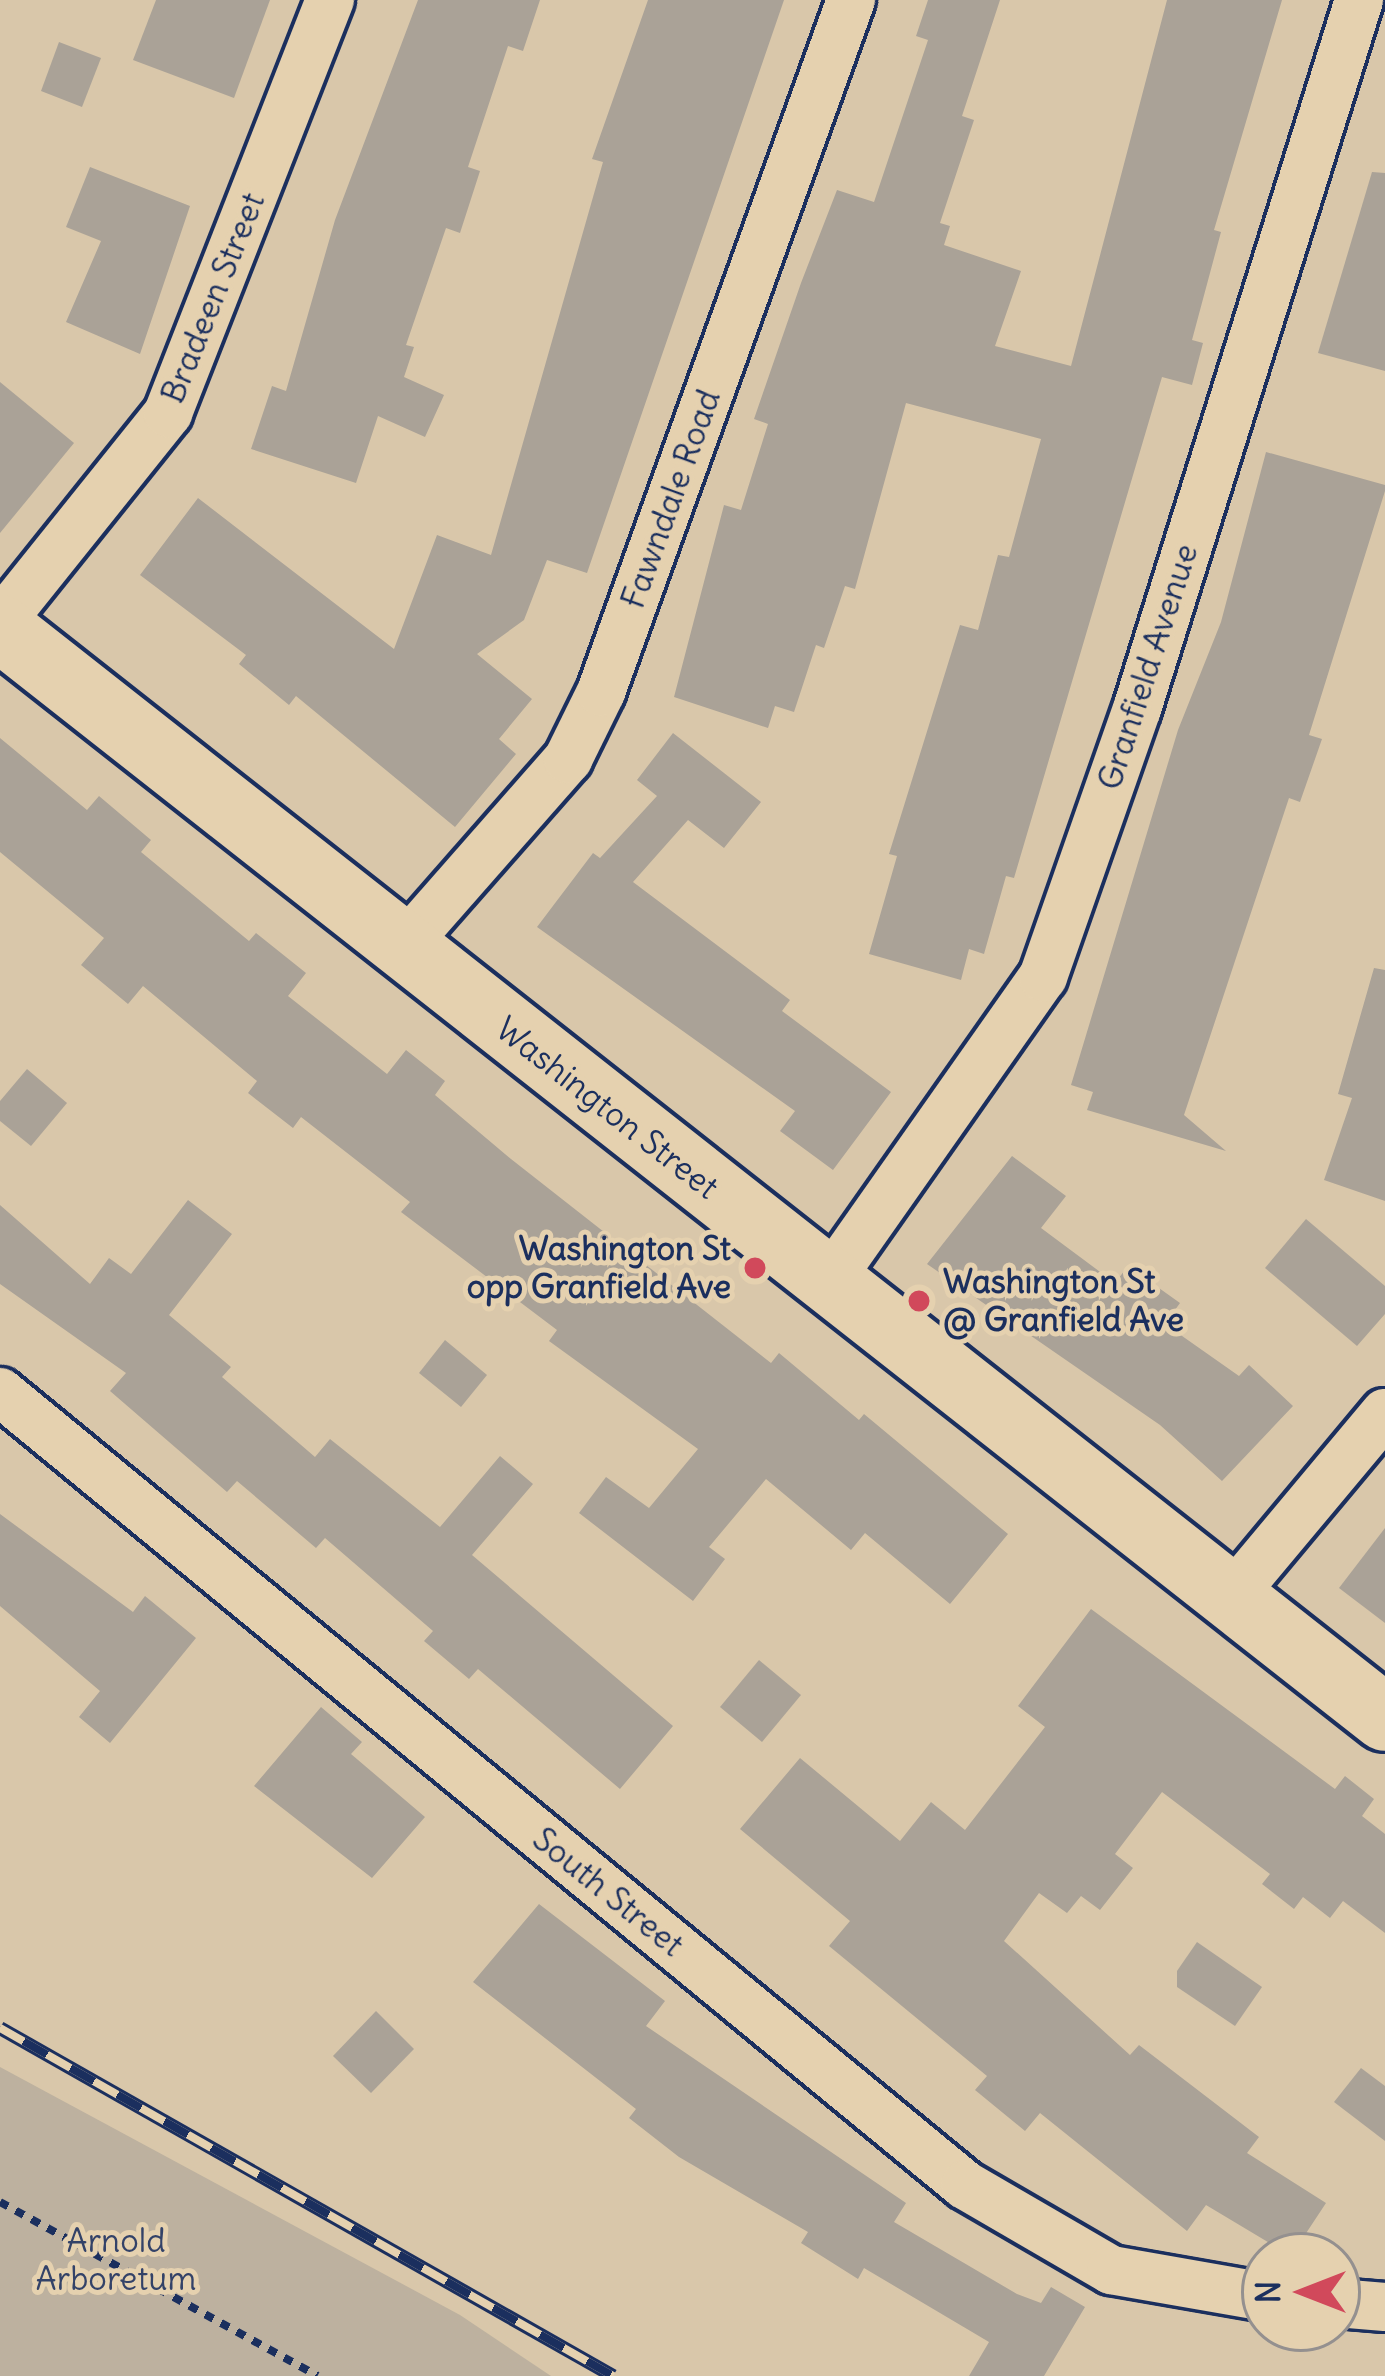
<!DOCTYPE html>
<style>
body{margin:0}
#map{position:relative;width:1385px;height:2376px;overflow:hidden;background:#d9c7aa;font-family:Delius,sans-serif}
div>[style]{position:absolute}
.green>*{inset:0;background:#bdb19f}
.building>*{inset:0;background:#aaa297}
.path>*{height:8px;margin-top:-4px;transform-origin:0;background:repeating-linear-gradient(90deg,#1b2f5e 0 9px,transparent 0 18px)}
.roads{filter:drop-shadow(3px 0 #1b2f5e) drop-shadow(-3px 0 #1b2f5e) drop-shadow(0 3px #1b2f5e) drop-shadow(0 -3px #1b2f5e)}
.minor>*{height:48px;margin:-24px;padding:0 24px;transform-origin:24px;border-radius:24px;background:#e5d1af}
.primary>*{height:66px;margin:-33px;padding:0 33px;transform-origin:33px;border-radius:33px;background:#e5d1af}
.rail>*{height:14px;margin-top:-7px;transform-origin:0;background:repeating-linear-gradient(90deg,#e5d1af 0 27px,#1b2f5e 0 54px);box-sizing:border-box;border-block:3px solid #1b2f5e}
.dots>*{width:33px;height:33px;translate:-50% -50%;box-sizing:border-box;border:6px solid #e5d1af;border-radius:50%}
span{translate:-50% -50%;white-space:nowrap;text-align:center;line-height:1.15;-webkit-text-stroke:10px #e5d1af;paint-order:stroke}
.street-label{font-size:33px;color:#1b2f5e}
.poi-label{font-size:33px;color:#1b2f5e;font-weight:700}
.right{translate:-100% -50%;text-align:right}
.left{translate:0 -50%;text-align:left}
.park-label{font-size:33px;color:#334268}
.north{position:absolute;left:1241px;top:2232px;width:120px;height:120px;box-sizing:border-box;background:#e5d1af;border:3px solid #94908f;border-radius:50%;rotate:270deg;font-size:33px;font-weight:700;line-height:48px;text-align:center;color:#1b2f5e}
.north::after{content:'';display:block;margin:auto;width:42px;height:54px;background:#d1495b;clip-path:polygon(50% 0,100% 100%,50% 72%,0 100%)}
</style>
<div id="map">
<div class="green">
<div style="clip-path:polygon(0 2067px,460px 2315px,551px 2376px,0 2376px)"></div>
</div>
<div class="building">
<div style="clip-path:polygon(156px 0,270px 0,234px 98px,133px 60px)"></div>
<div style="clip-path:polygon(418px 0,540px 0,523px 51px,508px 46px,468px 167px,480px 171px,460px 233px,446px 228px,406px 345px,414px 347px,404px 377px,444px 395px,425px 437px,378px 416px,356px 483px,251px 449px,272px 386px,286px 391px,335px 220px)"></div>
<div style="clip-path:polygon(648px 0,784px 0,587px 573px,547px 560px,524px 620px,477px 654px,532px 699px,499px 739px,516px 754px,455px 827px,296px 696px,289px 705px,239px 664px,246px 655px,140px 575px,198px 498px,394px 649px,437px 535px,491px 555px,603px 162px,592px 159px)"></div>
<div style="clip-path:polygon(928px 0,1000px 0,962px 116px,974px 120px,940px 223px,950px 226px,944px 245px,1021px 271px,995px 346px,1071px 366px,1167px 0,1282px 0,1214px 230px,1221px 232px,1192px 340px,1203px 343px,1192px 385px,1162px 377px,1014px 878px,1006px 876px,984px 954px,969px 949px,961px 980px,869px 954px,897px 856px,889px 854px,960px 625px,978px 630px,998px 555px,1009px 557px,1041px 439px,906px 403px,855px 589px,845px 586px,824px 648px,816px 645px,794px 712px,775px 706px,768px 728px,674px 697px,724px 505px,741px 510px,768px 424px,754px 419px,801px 283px,837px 190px,874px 202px,928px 40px,916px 36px)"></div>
<div style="clip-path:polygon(59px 42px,101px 58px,82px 107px,41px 91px)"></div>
<div style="clip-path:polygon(90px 167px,190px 206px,140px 354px,66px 322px,101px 241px,66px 227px)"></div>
<div style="clip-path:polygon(1372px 172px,1385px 173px,1385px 371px,1318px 353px)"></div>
<div style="clip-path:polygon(0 382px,74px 443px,0 533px)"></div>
<div style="clip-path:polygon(1266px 452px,1385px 485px,1385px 491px,1309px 735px,1322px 739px,1300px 802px,1289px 798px,1184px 1115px,1226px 1151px,1087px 1110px,1093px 1092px,1071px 1085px,1178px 730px,1221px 622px)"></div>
<div style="clip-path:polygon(673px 733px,761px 802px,724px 848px,688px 820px,633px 882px,790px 1000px,782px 1011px,891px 1092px,833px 1170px,780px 1131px,795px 1111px,537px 927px,593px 853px,600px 858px,657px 796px,637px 780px)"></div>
<div style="clip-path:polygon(0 738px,87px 810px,99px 796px,151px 840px,141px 852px,249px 941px,256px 933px,306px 973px,288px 996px,387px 1074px,406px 1050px,445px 1081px,435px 1095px,511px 1159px,771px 1363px,779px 1353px,859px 1420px,864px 1414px,1008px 1534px,950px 1604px,865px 1533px,851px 1550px,766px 1479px,709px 1547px,725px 1559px,693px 1601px,579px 1513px,606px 1477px,649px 1508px,698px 1449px,549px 1341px,557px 1330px,401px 1212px,410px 1202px,301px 1117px,293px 1128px,248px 1093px,257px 1081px,143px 986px,128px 1004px,81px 965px,104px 938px,0 852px)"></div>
<div style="clip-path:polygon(1374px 968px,1385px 970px,1385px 1201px,1324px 1180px,1352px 1098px,1338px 1094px)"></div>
<div style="clip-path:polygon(27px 1069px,67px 1103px,31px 1146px,0 1121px,0 1101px)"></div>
<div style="clip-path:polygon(1012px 1156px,1066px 1196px,1041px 1228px,1115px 1283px,1128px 1266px,1180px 1303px,1165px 1324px,1239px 1376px,1249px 1365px,1293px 1406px,1222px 1481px,1160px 1425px,927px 1264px)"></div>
<div style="clip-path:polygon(188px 1200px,232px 1234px,169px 1315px,231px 1367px,222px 1377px,315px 1457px,330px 1439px,440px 1527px,500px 1456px,533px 1484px,472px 1555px,673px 1726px,620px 1789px,478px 1669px,469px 1679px,424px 1641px,433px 1631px,325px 1538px,316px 1548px,237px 1481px,227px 1492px,110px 1391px,126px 1373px,0 1284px,0 1205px,90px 1284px,109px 1258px,131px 1274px)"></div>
<div style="clip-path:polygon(1306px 1219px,1385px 1286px,1385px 1314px,1357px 1346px,1265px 1268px)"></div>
<div style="clip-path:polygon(445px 1340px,487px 1375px,461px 1407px,419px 1373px)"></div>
<div style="clip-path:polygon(0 1514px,133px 1612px,145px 1596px,196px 1638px,110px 1743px,79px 1717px,100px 1691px,0 1606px)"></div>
<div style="clip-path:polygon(1385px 1528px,1385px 1623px,1339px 1588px)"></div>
<div style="clip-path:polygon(1091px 1609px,1335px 1789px,1345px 1776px,1374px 1799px,1362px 1816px,1385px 1834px,1385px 1933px,1343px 1901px,1330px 1918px,1303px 1897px,1294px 1909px,1262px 1884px,1270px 1874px,1162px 1792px,1115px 1854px,1133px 1868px,1100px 1910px,1081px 1896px,1067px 1913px,1039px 1893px,1004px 1941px,1130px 2055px,1139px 2045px,1259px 2137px,1247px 2153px,1326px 2203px,1291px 2256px,1206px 2205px,1187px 2231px,1040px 2113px,1025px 2131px,975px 2090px,987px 2076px,829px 1946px,850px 1921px,740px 1829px,800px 1758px,900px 1841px,931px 1802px,965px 1830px,1045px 1727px,1018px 1706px)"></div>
<div style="clip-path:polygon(759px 1660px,801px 1695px,762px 1742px,720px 1707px)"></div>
<div style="clip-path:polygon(321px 1707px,362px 1742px,351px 1754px,425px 1817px,372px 1878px,254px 1786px)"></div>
<div style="clip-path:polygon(539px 1904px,665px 2001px,646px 2026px,906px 2203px,894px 2222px,1017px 2294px,1041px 2303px,1051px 2287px,1085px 2307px,1044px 2376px,969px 2376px,989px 2342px,864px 2268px,858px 2279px,801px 2243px,808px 2232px,679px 2157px,629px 2118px,636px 2109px,473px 1982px)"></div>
<div style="clip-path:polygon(1197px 1942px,1262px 1987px,1235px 2026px,1177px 1987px,1177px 1971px)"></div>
<div style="clip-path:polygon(376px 2011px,414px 2049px,371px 2093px,333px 2056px)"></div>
<div style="clip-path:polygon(1361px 2068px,1385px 2086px,1385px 2141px,1334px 2102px)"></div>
</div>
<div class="path">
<div style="left:0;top:2202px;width:362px;rotate:28.7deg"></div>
</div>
<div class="roads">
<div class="minor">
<div style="left:0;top:623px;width:269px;rotate:-51.3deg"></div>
<div style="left:168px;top:413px;width:444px;rotate:-68.6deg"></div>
<div style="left:402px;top:948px;width:252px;rotate:-48.7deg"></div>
<div style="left:568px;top:759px;width:75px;rotate:-63.8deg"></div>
<div style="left:601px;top:692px;width:736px;rotate:-70.14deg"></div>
<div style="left:829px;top:1281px;width:372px;rotate:-54.9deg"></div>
<div style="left:1043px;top:977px;width:284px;rotate:-70.7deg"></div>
<div style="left:1137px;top:709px;width:743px;rotate:-72.61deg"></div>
<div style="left:0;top:1392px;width:1249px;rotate:39.41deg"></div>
<div style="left:965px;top:2185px;width:169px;rotate:30.2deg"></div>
<div style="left:1111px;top:2270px;width:156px;rotate:9.9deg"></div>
<div style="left:1231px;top:1597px;width:240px;rotate:-50.1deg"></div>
<div style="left:1337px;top:2303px;width:48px;rotate:4.8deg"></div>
</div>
<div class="primary">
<div style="left:0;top:628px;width:1762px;rotate:38.2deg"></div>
</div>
</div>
<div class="rail">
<div style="left:0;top:2028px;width:705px;rotate:29.58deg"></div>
</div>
<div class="dots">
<div style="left:755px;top:1268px;background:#d1495b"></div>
<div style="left:919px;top:1301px;background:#d1495b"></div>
</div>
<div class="street-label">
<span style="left:213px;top:298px;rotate:-68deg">Bradeen Street</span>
<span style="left:671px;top:499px;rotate:-70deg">Fawndale Road</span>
<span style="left:1148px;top:667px;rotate:-72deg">Granfield Avenue</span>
<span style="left:607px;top:1108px;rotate:38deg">Washington Street</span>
<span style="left:608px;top:1892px;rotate:39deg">South Street</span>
</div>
<div class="poi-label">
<span class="right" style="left:731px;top:1268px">Washington St<br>opp Granfield Ave</span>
<span class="left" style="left:943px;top:1301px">Washington St<br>@ Granfield Ave</span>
</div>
<div class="park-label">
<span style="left:116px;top:2260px">Arnold<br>Arboretum</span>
</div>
<div class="north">N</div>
</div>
